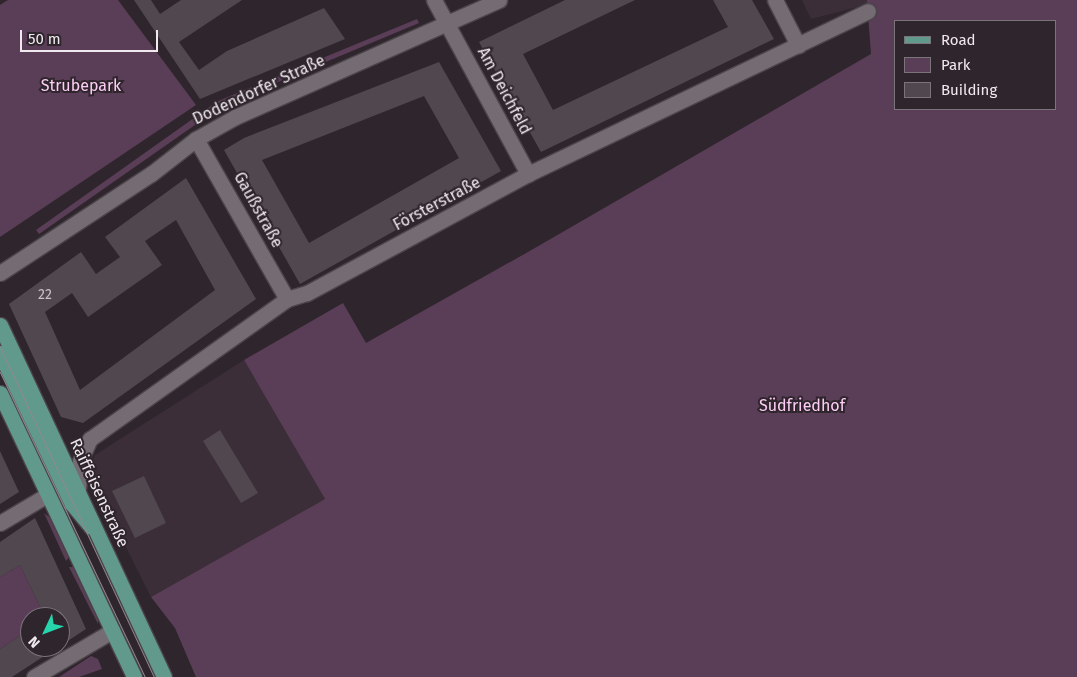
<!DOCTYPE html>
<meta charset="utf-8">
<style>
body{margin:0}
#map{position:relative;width:1077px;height:677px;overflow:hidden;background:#2f262d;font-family:"Fira Sans",sans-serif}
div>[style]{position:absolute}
.built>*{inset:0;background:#3b2e39}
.green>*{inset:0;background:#5a3d56}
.building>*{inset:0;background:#50474f}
.roads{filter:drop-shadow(1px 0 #4b4449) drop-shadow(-1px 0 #4b4449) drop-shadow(0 1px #4b4449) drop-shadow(0 -1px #4b4449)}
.minor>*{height:15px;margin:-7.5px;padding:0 7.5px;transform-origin:7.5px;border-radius:7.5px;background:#746b73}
.major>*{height:15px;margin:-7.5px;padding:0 7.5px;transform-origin:7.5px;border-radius:7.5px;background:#61998c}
.tram>*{height:1px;margin:-0.5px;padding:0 0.5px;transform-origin:0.5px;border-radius:0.5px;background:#91898f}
span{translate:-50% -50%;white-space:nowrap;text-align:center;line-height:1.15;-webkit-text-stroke:4px #2f262d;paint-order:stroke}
.number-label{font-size:14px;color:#c8c1c7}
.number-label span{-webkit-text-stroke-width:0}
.park-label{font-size:16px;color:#fdcdf6}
.street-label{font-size:16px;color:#f0eaef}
.legend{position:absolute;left:894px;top:20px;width:162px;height:90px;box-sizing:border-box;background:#2f262d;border:1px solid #7c747b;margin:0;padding:6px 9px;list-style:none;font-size:15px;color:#f0eaef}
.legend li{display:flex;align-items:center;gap:10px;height:25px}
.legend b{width:25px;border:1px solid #7c747b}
.north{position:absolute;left:20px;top:607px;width:50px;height:50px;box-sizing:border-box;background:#2f262d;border:1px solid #7c747b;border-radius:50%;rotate:227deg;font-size:14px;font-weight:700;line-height:20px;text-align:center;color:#f0eaef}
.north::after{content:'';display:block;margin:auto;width:18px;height:22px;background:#27d5ad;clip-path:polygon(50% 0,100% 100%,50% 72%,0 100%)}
.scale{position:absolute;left:20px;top:30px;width:138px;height:22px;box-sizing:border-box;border:2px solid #f0eaef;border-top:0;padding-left:6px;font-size:15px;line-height:18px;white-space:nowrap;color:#f0eaef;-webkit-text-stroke:4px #2f262d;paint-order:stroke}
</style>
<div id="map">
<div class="built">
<div style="clip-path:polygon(802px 0,867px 0,869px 4px,811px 19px)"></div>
<div style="clip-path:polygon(244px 360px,325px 499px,151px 597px,91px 477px,90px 466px,95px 455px)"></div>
</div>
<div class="green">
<div style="clip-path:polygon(8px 0,118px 0,196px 105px,0 237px,0 5px)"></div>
<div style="clip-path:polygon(evenodd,867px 0,1077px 0,1077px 677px,196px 677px,175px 628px,151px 597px,325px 499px,244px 360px,343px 303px,366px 343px,528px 252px,871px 54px,867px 0,896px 21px,1056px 21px,1056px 109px,896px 109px,896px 21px)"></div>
<div style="clip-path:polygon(417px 19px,419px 23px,225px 104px,39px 234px,36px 230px,218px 101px)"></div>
<div style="clip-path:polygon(44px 513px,53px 520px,70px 556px,66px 561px)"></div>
<div style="clip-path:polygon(20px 565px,45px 617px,30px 617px,30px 629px,0 649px,0 577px)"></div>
<div style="clip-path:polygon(69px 567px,75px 567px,98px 616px,98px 624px)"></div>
<div style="clip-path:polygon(91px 656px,98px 659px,102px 669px,79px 677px,59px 677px)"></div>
</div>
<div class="building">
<div style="clip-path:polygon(134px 0,151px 0,160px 14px,181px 0,242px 0,179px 42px,199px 70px,227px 51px,324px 8px,345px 39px,200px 99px)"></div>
<div style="clip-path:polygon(565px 0,635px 0,523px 54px,553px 110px,728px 27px,713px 0,752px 0,774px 39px,541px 152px,479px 42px)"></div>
<div style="clip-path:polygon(evenodd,439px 62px,501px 171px,300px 284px,224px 150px,244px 138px,439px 62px,424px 96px,459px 158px,309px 243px,262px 160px,424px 96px)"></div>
<div style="clip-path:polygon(evenodd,186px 178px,256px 299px,83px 423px,61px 417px,9px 304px,81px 252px,96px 274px,120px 257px,105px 237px,186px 178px,176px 220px,215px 290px,80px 390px,45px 312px,72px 293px,88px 317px,162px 265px,145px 241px,176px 220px)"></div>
<div style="clip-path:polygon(220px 430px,258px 493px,241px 503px,203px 441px)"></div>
<div style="clip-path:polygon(0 451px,19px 492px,0 504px)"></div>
<div style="clip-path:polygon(144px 476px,166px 523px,135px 538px,112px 491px)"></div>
<div style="clip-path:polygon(35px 518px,86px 629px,60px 646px,60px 617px,45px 617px,20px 565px,0 577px,0 542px)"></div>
<div style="clip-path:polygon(30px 629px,30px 647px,58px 647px,12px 677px,0 677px,0 649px)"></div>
</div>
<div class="roads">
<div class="minor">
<div style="left:434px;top:0;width:198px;rotate:61.6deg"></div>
<div style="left:775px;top:0;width:51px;rotate:62.9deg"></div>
<div style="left:196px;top:139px;width:184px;rotate:60.4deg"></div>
<div style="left:0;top:273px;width:181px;rotate:-33.3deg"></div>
<div style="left:151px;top:174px;width:57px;rotate:-37.9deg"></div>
<div style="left:196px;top:139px;width:45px;rotate:-29.4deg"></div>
<div style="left:235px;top:117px;width:289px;rotate:-23.9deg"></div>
<div style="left:78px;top:490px;width:29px;rotate:-86deg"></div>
<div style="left:80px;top:461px;width:24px;rotate:-66deg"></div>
<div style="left:90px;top:439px;width:242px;rotate:-35.4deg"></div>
<div style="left:287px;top:299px;width:21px;rotate:-17deg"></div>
<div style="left:307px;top:293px;width:251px;rotate:-28.3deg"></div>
<div style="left:528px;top:174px;width:377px;rotate:-25.6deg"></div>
<div style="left:0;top:523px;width:55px;rotate:-30.8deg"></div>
<div style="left:34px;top:677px;width:91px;rotate:-30.5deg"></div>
</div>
<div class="major">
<div style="left:0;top:325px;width:388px;rotate:65deg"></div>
<div style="left:0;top:353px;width:167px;rotate:64.5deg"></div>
<div style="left:72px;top:504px;width:30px;rotate:50deg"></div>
<div style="left:0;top:393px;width:314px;rotate:64.7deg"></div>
</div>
</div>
<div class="tram">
<div style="left:0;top:347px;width:364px;rotate:65deg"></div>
<div style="left:0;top:372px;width:338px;rotate:64.6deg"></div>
</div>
<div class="number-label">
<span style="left:45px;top:295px">22</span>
</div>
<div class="park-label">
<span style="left:81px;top:86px">Strubepark</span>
<span style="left:802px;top:406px">Südfriedhof</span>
</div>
<div class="street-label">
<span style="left:259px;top:90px;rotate:-25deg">Dodendorfer Straße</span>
<span style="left:504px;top:91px;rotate:62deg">Am Deichfeld</span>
<span style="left:437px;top:204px;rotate:-28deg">Försterstraße</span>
<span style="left:258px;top:210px;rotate:61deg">Gaußstraße</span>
<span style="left:99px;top:493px;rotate:65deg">Raiffeisenstraße</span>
</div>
<ul class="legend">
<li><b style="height:6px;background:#61998c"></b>Road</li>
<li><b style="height:14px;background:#5a3d56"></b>Park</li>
<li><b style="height:14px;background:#50474f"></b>Building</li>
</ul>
<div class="north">N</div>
<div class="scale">50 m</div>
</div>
